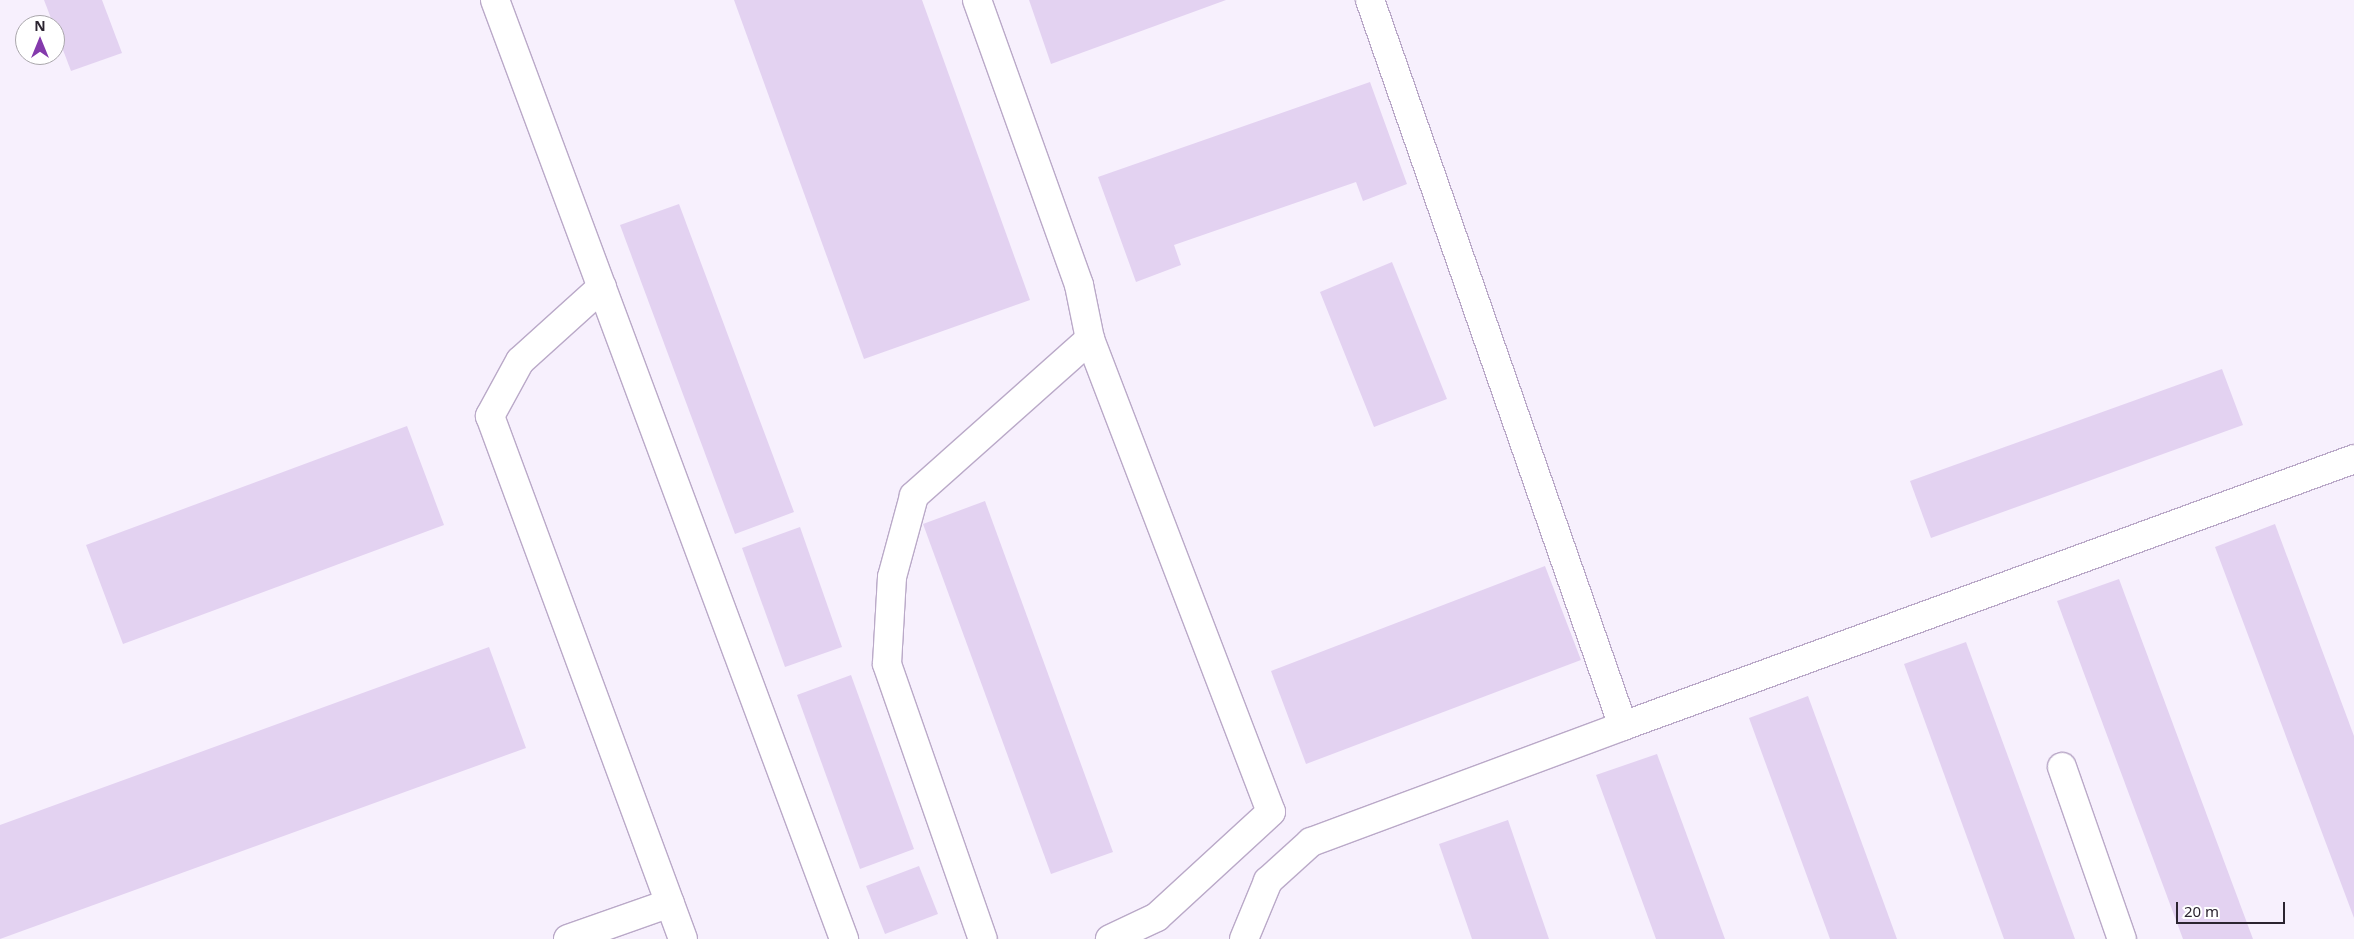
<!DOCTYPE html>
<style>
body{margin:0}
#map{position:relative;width:2354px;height:939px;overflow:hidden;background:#f7f0fd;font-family:"Noto Sans",sans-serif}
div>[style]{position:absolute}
.building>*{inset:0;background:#e3d2f1}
.roads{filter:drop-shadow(1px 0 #baa9c8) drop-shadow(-1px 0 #baa9c8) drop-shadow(0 1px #baa9c8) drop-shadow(0 -1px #baa9c8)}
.minor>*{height:28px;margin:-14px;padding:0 14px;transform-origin:14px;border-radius:14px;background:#fff}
span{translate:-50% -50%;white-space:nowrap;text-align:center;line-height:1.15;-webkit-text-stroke:4.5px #fff;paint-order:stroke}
.north{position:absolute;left:15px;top:15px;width:50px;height:50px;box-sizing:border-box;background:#fff;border:1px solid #aaa7ac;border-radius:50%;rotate:0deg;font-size:14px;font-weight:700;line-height:20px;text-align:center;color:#2b2430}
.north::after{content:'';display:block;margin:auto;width:18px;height:22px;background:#843aac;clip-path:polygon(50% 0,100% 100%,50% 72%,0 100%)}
.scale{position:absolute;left:2176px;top:902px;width:109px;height:22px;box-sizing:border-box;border:2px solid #2b2430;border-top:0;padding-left:6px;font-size:15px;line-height:18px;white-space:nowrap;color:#2b2430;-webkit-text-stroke:4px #fff;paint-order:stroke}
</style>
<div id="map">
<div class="building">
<div style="clip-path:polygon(44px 0,102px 0,122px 53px,71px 71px)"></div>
<div style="clip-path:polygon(734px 0,922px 0,1030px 300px,864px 359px)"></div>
<div style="clip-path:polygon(1029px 0,1226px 0,1051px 64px)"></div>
<div style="clip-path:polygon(1370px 82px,1407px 184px,1363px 201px,1356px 182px,1174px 245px,1181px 265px,1136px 282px,1098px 177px)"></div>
<div style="clip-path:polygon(679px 204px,794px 512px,735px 534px,620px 225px)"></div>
<div style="clip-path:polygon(1392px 262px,1447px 399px,1374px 427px,1320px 292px)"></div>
<div style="clip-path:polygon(2222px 369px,2243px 425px,1931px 538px,1910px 481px)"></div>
<div style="clip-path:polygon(407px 426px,444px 525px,123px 644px,86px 545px)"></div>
<div style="clip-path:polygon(985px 501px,1113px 852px,1051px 874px,923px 524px)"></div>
<div style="clip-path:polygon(2275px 524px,2354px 736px,2354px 918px,2215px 547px)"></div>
<div style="clip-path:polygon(800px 527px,842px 647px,785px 667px,742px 548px)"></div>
<div style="clip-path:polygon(1545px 566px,1581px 660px,1306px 764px,1271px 671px)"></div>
<div style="clip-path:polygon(2119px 579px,2253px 939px,2183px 939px,2057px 601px)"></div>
<div style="clip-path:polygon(1966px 642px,2075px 939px,2004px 939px,1904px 664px)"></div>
<div style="clip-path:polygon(489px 647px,526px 748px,0 939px,0 825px)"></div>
<div style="clip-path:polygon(851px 675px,914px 849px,860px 869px,797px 695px)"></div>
<div style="clip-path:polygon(1808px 696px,1897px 939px,1830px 939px,1749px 718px)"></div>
<div style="clip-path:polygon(1657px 754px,1725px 939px,1656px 939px,1596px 775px)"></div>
<div style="clip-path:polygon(1508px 820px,1549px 939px,1472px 939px,1439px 844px)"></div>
<div style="clip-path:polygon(919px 866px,938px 914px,885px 934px,866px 886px)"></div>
</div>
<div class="roads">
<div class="minor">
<div style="left:495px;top:0;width:1002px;rotate:69.61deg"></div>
<div style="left:977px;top:0;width:303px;rotate:70.3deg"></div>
<div style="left:1079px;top:285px;width:55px;rotate:78.5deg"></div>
<div style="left:1090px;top:339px;width:236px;rotate:138.3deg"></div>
<div style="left:914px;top:496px;width:84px;rotate:105.2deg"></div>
<div style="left:892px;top:577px;width:87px;rotate:93.3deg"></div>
<div style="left:887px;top:664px;width:291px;rotate:70.8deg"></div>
<div style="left:1370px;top:0;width:769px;rotate:70.79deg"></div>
<div style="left:1623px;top:726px;width:778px;rotate:-20.06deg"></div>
<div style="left:602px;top:287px;width:110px;rotate:137.9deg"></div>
<div style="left:520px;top:361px;width:63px;rotate:118.6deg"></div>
<div style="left:490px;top:416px;width:557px;rotate:69.74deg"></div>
<div style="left:1090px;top:339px;width:506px;rotate:69.06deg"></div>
<div style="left:1271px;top:812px;width:155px;rotate:137.4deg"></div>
<div style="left:1157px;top:917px;width:52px;rotate:154.9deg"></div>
<div style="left:2062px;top:767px;width:182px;rotate:70.8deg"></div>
<div style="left:568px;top:939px;width:108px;rotate:-19.4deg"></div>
<div style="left:1244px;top:939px;width:63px;rotate:-67.5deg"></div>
<div style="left:1268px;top:881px;width:58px;rotate:-42.2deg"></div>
<div style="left:1311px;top:842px;width:333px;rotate:-20.4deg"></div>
</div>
</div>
<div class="north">N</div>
<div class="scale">20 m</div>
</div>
